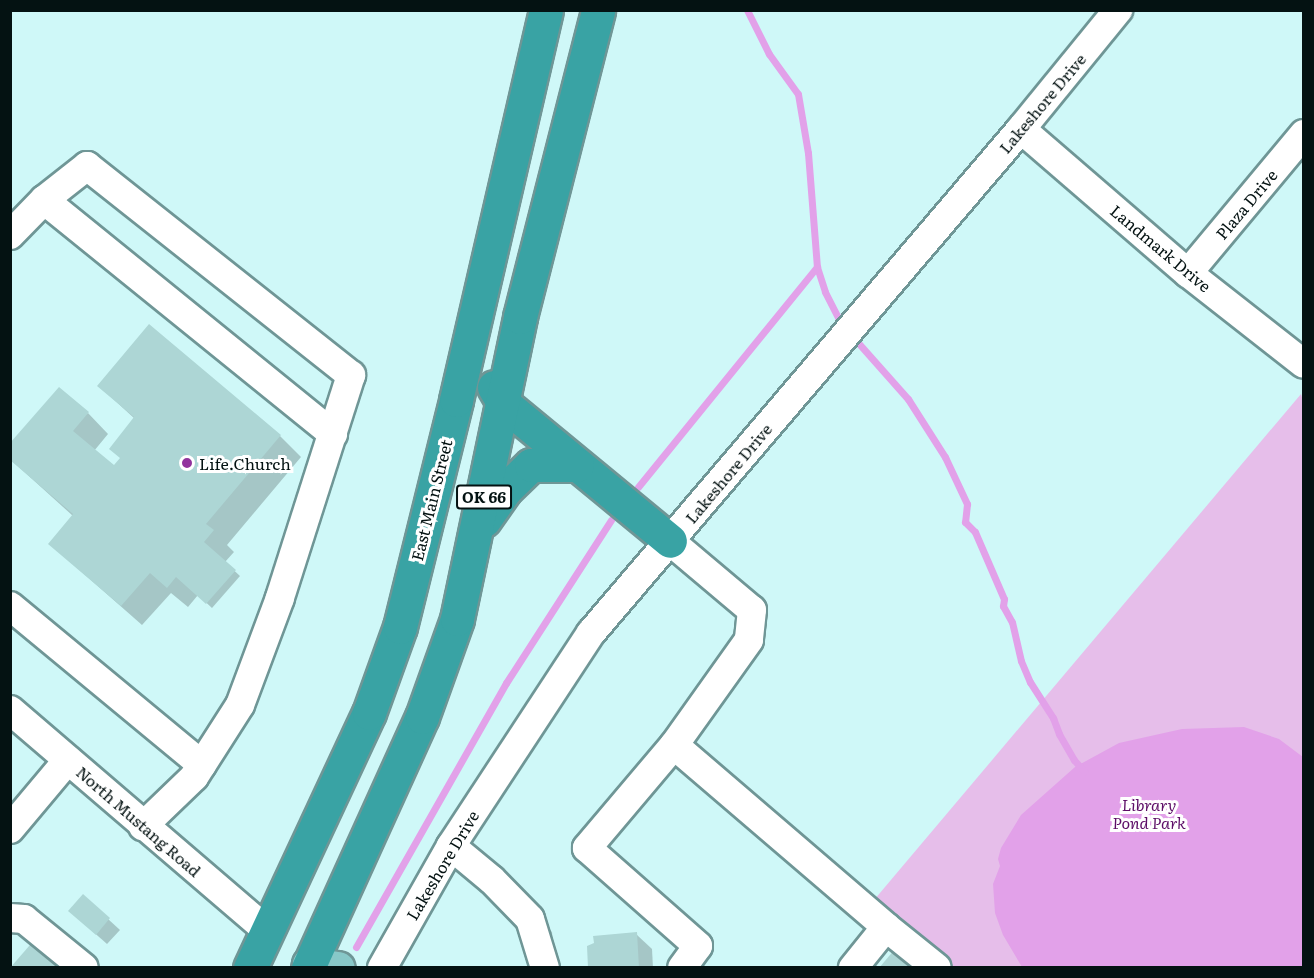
<!DOCTYPE html>
<style>
body{margin:0}
#map{position:relative;width:1314px;height:978px;overflow:hidden;background:#cff8f8;font-family:Literata,serif}
div>[style]{position:absolute}
.green>*{inset:0;background:#e6beea}
.water>*{inset:0;background:#e2a1e9}
.shadow>*{inset:0;background:#0003}
.stream>*{height:7px;margin:-3.5px;padding:0 3.5px;transform-origin:3.5px;border-radius:3.5px;background:#e2a1e9}
.building>*{inset:0;background:#add6d5}
.roads{filter:drop-shadow(2px 0 #6f9696) drop-shadow(-2px 0 #6f9696) drop-shadow(0 2px #6f9696) drop-shadow(0 -2px #6f9696)}
.minor>*{height:28px;margin:-14px;padding:0 14px;transform-origin:14px;border-radius:14px;background:#fff}
.major>*{height:33px;margin:-16.5px;padding:0 16.5px;transform-origin:16.5px;border-radius:16.5px;background:#88c8c8}
.highway>*{height:33px;margin:-16.5px;padding:0 16.5px;transform-origin:16.5px;border-radius:16.5px;background:#39a3a4}
.dots>*{width:16px;height:16px;translate:-50% -50%;box-sizing:border-box;border:3px solid #fff;border-radius:50%}
span{translate:-50% -50%;white-space:nowrap;text-align:center;line-height:1.15;-webkit-text-stroke:6px #fff;paint-order:stroke}
.shield-label span{padding:2px 4px;background:#fff;border:2px solid;border-radius:4px;-webkit-text-stroke-width:0}
.shield-label{font-size:15px;color:#041212;font-weight:700}
.street-label{font-size:16px;color:#041212}
.poi-label{font-size:16px;color:#041212}
.left{translate:0 -50%;text-align:left}
.park-label{font-size:16px;color:#5d0e67;font-style:italic}
.frame{position:absolute;inset:0;border:12px solid #041212;pointer-events:none}
</style>
<div id="map">
<div class="green">
<div style="clip-path:polygon(1301px 394px,1304px 404px,1303px 967px,953px 967px,874px 900px)"></div>
</div>
<div class="water">
<div style="clip-path:polygon(1244px 727px,1279px 739px,1303px 757px,1303px 967px,1022px 967px,1003px 935px,995px 913px,993px 884px,1000px 866px,998px 859px,1001px 848px,1021px 815px,1075px 767px,1119px 743px,1182px 729px)"></div>
</div>
<div class="shadow">
<div style="clip-path:polygon(99px 386px,280px 436px,301px 457px,227px 545px,234px 552px,225px 562px,240px 576px,212px 608px,198px 595px,188px 607px,171px 593px,142px 625px,50px 544px,73px 516px,10px 459px,88px 413px,108px 434px,94px 451px,114px 467px,121px 459px,135px 419px)"></div>
<div style="clip-path:polygon(83px 896px,120px 930px,107px 944px,81px 921px)"></div>
<div style="clip-path:polygon(547px 927px,552px 932px,555px 968px)"></div>
<div style="clip-path:polygon(636px 934px,652px 949px,653px 968px,590px 968px)"></div>
</div>
<div class="stream">
<div style="left:747px;top:10px;width:49px;rotate:63.4deg"></div>
<div style="left:769px;top:54px;width:49px;rotate:54.1deg"></div>
<div style="left:798px;top:94px;width:60px;rotate:80.4deg"></div>
<div style="left:808px;top:153px;width:114px;rotate:85.5deg"></div>
<div style="left:817px;top:267px;width:26px;rotate:72deg"></div>
<div style="left:825px;top:292px;width:39px;rotate:63deg"></div>
<div style="left:853px;top:337px;width:83px;rotate:48.4deg"></div>
<div style="left:908px;top:399px;width:69px;rotate:57.5deg"></div>
<div style="left:945px;top:457px;width:52px;rotate:64.9deg"></div>
<div style="left:967px;top:504px;width:18px;rotate:96deg"></div>
<div style="left:965px;top:522px;width:14px;rotate:45deg"></div>
<div style="left:975px;top:532px;width:73px;rotate:66.6deg"></div>
<div style="left:1004px;top:599px;width:7px;rotate:98deg"></div>
<div style="left:1003px;top:606px;width:18px;rotate:61deg"></div>
<div style="left:1012px;top:622px;width:40px;rotate:77deg"></div>
<div style="left:1021px;top:661px;width:23px;rotate:67deg"></div>
<div style="left:1030px;top:682px;width:43px;rotate:57.4deg"></div>
<div style="left:1053px;top:718px;width:17px;rotate:69deg"></div>
<div style="left:1059px;top:734px;width:30px;rotate:60deg"></div>
<div style="left:1074px;top:760px;width:15px;rotate:48deg"></div>
<div style="left:638px;top:487px;width:284px;rotate:-50.9deg"></div>
<div style="left:356px;top:947px;width:304px;rotate:-60.4deg"></div>
<div style="left:506px;top:683px;width:194px;rotate:-57.2deg"></div>
</div>
<div class="building">
<div style="clip-path:polygon(149px 324px,281px 435px,206px 524px,214px 530px,204px 542px,236px 570px,206px 604px,176px 577px,167px 588px,150px 573px,121px 606px,48px 544px,73px 514px,10px 460px,10px 443px,59px 387px,89px 412px,73px 431px,114px 465px,120px 458px,109px 449px,134px 417px,97px 386px)"></div>
<div style="clip-path:polygon(83px 894px,110px 918px,96px 935px,68px 911px)"></div>
<div style="clip-path:polygon(637px 932px,639px 968px,588px 968px,587px 946px,594px 943px,593px 936px)"></div>
<div style="clip-path:polygon(36px 938px,70px 968px,10px 968px)"></div>
<div style="clip-path:polygon(895px 949px,917px 968px,879px 968px)"></div>
</div>
<div class="roads">
<div class="minor">
<div style="left:1021px;top:129px;width:221px;rotate:40.8deg"></div>
<div style="left:1188px;top:273px;width:147px;rotate:38.1deg"></div>
<div style="left:44px;top:200px;width:372px;rotate:39deg"></div>
<div style="left:10px;top:235px;width:49px;rotate:-45.8deg"></div>
<div style="left:44px;top:200px;width:55px;rotate:-38.3deg"></div>
<div style="left:87px;top:166px;width:337px;rotate:38.4deg"></div>
<div style="left:351px;top:375px;width:234px;rotate:107.7deg"></div>
<div style="left:280px;top:598px;width:114px;rotate:110.5deg"></div>
<div style="left:240px;top:705px;width:85px;rotate:122.6deg"></div>
<div style="left:194px;top:777px;width:71px;rotate:136.1deg"></div>
<div style="left:1188px;top:273px;width:181px;rotate:-50.2deg"></div>
<div style="left:670px;top:541px;width:107px;rotate:40.1deg"></div>
<div style="left:752px;top:610px;width:30px;rotate:96deg"></div>
<div style="left:749px;top:640px;width:129px;rotate:125.5deg"></div>
<div style="left:674px;top:745px;width:279px;rotate:40.6deg"></div>
<div style="left:886px;top:927px;width:53px;rotate:128.8deg"></div>
<div style="left:10px;top:606px;width:249px;rotate:39.6deg"></div>
<div style="left:10px;top:710px;width:340px;rotate:40.6deg"></div>
<div style="left:674px;top:745px;width:135px;rotate:130.2deg"></div>
<div style="left:587px;top:848px;width:148px;rotate:41.4deg"></div>
<div style="left:698px;top:946px;width:27px;rotate:126deg"></div>
<div style="left:10px;top:829px;width:90px;rotate:-50deg"></div>
<div style="left:451px;top:846px;width:53px;rotate:39.7deg"></div>
<div style="left:492px;top:880px;width:54px;rotate:45.7deg"></div>
<div style="left:530px;top:919px;width:51px;rotate:73deg"></div>
<div style="left:10px;top:918px;width:14px;rotate:4deg"></div>
<div style="left:24px;top:919px;width:77px;rotate:39.2deg"></div>
<div style="left:886px;top:927px;width:65px;rotate:38.8deg"></div>
<div style="left:382px;top:968px;width:140px;rotate:-60.5deg"></div>
<div style="left:451px;top:846px;width:255px;rotate:-56.7deg"></div>
<div style="left:591px;top:633px;width:663px;rotate:-49.53deg"></div>
<div style="left:1021px;top:129px;width:154px;rotate:-50.8deg"></div>
</div>
<div class="major">
<div style="left:310px;top:968px;width:4px;rotate:-104deg"></div>
<div style="left:309px;top:964px;width:29px;rotate:8deg"></div>
</div>
<div class="highway">
<div style="left:494px;top:387px;width:20px;rotate:60deg"></div>
<div style="left:504px;top:404px;width:215px;rotate:39.5deg"></div>
<div style="left:484px;top:520px;width:37px;rotate:-55deg"></div>
<div style="left:505px;top:490px;width:36px;rotate:-44deg"></div>
<div style="left:531px;top:465px;width:46px"></div>
<div style="left:250px;top:968px;width:281px;rotate:-65deg"></div>
<div style="left:369px;top:713px;width:91px;rotate:-70.2deg"></div>
<div style="left:400px;top:627px;width:234px;rotate:-76.1deg"></div>
<div style="left:456px;top:400px;width:400px;rotate:-77deg"></div>
<div style="left:308px;top:968px;width:276px;rotate:-65.6deg"></div>
<div style="left:422px;top:717px;width:104px;rotate:-70.3deg"></div>
<div style="left:457px;top:619px;width:309px;rotate:-78.2deg"></div>
<div style="left:520px;top:317px;width:317px;rotate:-75.7deg"></div>
</div>
</div>
<div class="dots">
<div style="left:187px;top:463px;background:#91339d"></div>
</div>
<div class="shield-label">
<span style="left:484px;top:497px">OK 66</span>
</div>
<div class="street-label">
<span style="left:1042px;top:103px;rotate:-50deg">Lakeshore Drive</span>
<span style="left:1246px;top:204px;rotate:-50deg">Plaza Drive</span>
<span style="left:1161px;top:248px;rotate:40deg">Landmark Drive</span>
<span style="left:728px;top:473px;rotate:-50deg">Lakeshore Drive</span>
<span style="left:431px;top:500px;rotate:-76deg">East Main Street</span>
<span style="left:139px;top:821px;rotate:41deg">North Mustang Road</span>
<span style="left:442px;top:865px;rotate:-59deg">Lakeshore Drive</span>
</div>
<div class="poi-label">
<span class="left" style="left:199px;top:463px">Life.Church</span>
</div>
<div class="park-label">
<span style="left:1149px;top:813px">Library<br>Pond Park</span>
</div>
<div class="frame"></div>
</div>
